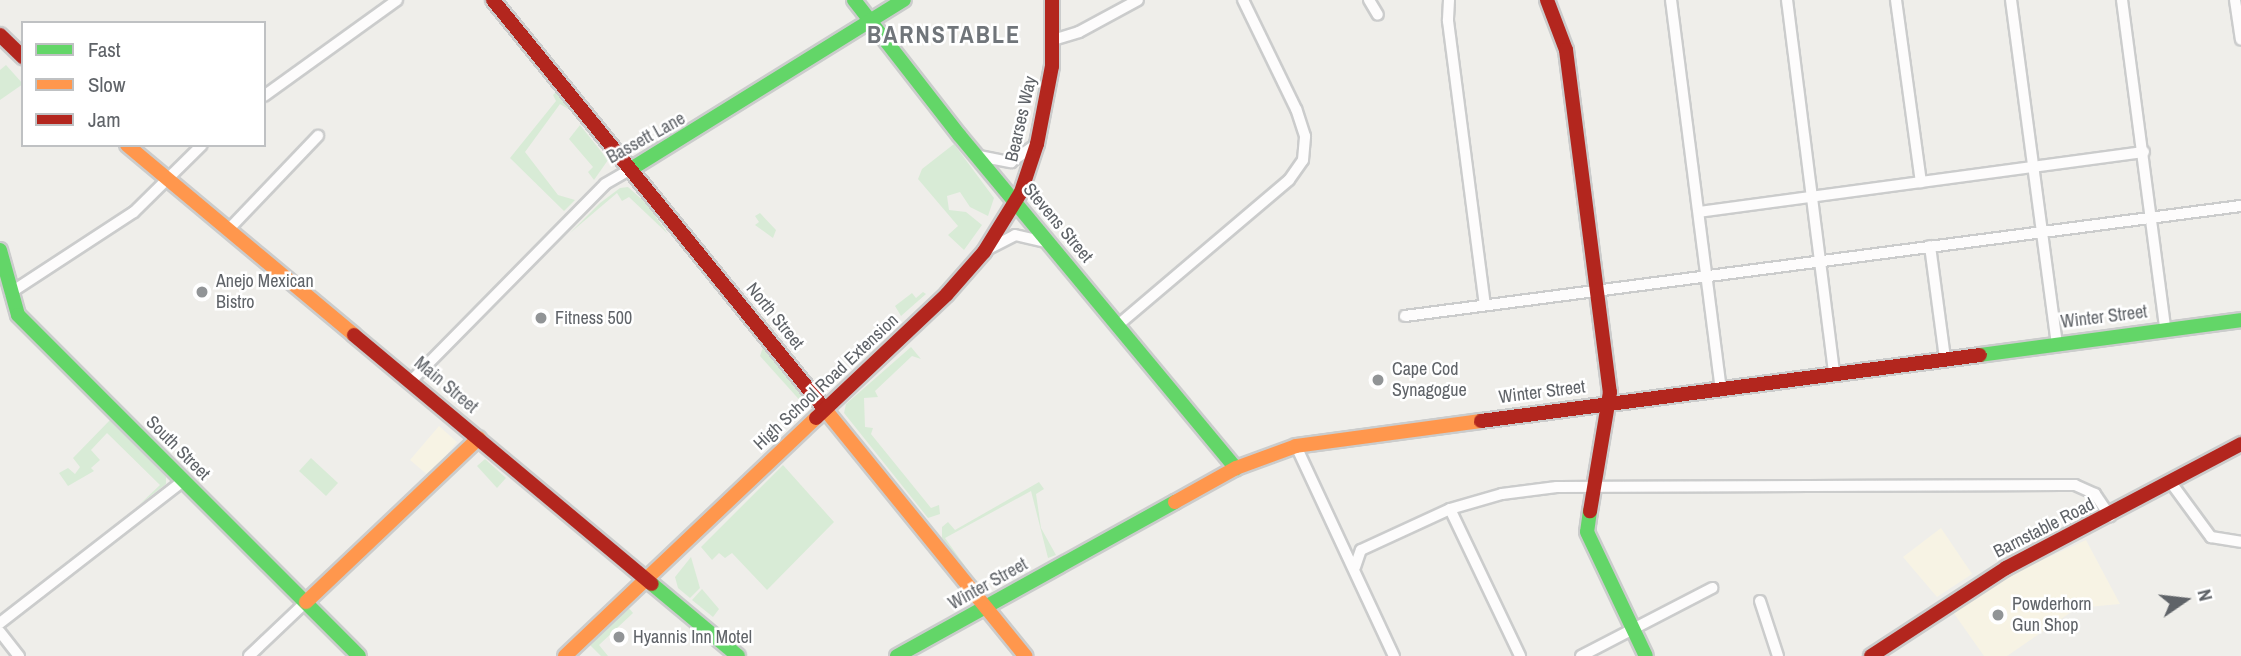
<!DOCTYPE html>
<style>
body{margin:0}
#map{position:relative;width:2241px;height:656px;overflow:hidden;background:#efeeea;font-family:"Archivo Narrow",sans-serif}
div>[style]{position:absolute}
.commercial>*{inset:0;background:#f7f3e4}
.green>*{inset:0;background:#d8ebd6}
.roads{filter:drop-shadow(2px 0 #cbcccc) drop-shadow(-2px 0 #cbcccc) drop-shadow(0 2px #cbcccc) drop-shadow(0 -2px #cbcccc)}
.street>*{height:10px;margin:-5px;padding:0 5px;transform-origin:5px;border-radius:5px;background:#fdfcfc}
.fast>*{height:14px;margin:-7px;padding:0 7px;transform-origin:7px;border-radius:7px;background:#63d668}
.slow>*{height:14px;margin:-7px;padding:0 7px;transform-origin:7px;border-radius:7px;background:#ff974d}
.jam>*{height:14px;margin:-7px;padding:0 7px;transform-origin:7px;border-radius:7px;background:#b3261e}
.dots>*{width:19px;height:19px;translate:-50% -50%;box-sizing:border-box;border:4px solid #fff;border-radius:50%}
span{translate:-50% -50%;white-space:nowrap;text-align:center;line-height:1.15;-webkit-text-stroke:5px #fff;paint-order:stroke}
.street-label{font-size:18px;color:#5f6368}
.poi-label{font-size:18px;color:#5f6368}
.left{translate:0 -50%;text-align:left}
.district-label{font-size:24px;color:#70757a;font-weight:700;letter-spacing:2px}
.legend{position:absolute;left:21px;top:21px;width:245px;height:126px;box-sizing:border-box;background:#fff;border:2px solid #bfc1c3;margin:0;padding:9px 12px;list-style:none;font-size:21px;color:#5f6368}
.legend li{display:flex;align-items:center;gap:14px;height:35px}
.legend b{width:35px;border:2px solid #bfc1c3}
.north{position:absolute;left:2150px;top:565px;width:70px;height:70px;-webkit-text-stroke:5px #fff;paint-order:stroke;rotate:76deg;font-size:19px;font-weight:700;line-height:28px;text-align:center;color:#5f6368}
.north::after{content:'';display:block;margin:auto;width:24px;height:32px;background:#5f6368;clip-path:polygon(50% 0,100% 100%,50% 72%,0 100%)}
</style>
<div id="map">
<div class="commercial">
<div style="clip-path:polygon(439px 426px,457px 442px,429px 476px,410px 460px)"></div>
<div style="clip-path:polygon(1941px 528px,1972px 574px,1937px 597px,1903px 557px)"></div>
<div style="clip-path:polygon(2086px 540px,2120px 604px,2077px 608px,2007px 656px,1984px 656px,1953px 612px,2003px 578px)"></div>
</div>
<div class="green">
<div style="clip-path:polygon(6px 65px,23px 84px,0 100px,0 70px)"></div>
<div style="clip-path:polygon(556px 92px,570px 110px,560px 104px,525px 152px,558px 195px,575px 200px,564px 211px,510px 158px,556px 101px,553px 95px)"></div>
<div style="clip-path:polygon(580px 125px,608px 160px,594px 180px,588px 172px,593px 167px,569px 139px)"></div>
<div style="clip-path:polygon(954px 144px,994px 198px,988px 216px,970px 207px,960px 192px,947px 196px,949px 210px,966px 212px,982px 225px,964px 250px,948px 235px,958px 226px,918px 179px,922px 169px)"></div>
<div style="clip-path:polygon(628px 187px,647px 204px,668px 234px,629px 197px,622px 201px,617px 193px,570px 233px,600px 203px,620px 188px)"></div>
<div style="clip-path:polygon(760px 213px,776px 230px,773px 238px,755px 225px,759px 222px,755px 216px)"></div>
<div style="clip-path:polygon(923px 292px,926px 294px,901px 316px,895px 306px,912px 293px,916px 298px)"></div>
<div style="clip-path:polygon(763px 347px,800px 392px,804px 405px,760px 356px)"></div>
<div style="clip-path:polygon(911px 347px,921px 359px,912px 356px,875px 391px,878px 397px,864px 398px,865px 427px,873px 428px,871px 434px,931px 508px,939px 505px,940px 514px,928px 518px,844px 413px,846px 404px)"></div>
<div style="clip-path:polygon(110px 420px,166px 477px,166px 484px,139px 505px,160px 485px,107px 433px,91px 450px,100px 460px,91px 468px,94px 471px,68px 486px,59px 473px,68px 468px,75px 474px,80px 467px,73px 458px)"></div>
<div style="clip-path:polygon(311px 458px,338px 483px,326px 496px,299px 471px)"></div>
<div style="clip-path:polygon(485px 459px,506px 478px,497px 488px,477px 466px)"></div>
<div style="clip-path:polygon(783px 465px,834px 522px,767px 590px,732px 553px,725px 558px,719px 553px,712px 560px,701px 547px)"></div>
<div style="clip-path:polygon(1039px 482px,1044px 489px,1036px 494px,1041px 528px,1056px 555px,1048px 558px,1031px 491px,945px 538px,972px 576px,942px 538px,942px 527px,948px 522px,955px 530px)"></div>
<div style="clip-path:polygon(691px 557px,700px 588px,690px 598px,678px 588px,675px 577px)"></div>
<div style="clip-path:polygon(702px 589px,719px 609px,713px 617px,692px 600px)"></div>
<div style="clip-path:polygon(628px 607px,633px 613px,599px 645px,608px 656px,601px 656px,590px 645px)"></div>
</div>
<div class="roads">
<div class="street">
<div style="left:1369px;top:0;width:17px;rotate:59deg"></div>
<div style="left:1449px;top:0;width:21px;rotate:93deg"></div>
<div style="left:1448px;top:21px;width:286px;rotate:82.6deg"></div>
<div style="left:1671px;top:0;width:391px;rotate:82.7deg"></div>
<div style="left:1787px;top:0;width:376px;rotate:82.8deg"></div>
<div style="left:1896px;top:0;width:184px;rotate:82.2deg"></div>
<div style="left:2011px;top:0;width:346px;rotate:82.4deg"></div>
<div style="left:2122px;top:0;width:331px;rotate:82.5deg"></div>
<div style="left:2235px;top:0;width:40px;rotate:81.5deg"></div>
<div style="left:1053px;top:40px;width:27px;rotate:-17deg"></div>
<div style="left:1079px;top:32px;width:67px;rotate:-28.5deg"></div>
<div style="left:264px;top:96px;width:164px;rotate:-35.8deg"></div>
<div style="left:979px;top:156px;width:33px;rotate:11deg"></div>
<div style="left:1011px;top:162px;width:28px;rotate:-35deg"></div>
<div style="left:1699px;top:212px;width:449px;rotate:-7.7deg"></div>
<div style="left:229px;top:229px;width:129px;rotate:-46.3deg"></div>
<div style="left:1930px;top:246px;width:113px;rotate:82.4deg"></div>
<div style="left:990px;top:248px;width:28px;rotate:-27deg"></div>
<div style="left:1015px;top:235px;width:32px;rotate:13deg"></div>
<div style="left:10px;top:293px;width:148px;rotate:-33.2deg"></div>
<div style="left:134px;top:212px;width:95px;rotate:-44.6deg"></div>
<div style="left:1405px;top:316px;width:843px;rotate:-7.5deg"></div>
<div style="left:1118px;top:325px;width:224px;rotate:-40.3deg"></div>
<div style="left:1289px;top:180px;width:24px;rotate:-55deg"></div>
<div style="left:1303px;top:160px;width:24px;rotate:-85deg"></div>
<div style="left:1305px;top:136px;width:28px;rotate:-108deg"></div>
<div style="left:1296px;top:109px;width:121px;rotate:-115.9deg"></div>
<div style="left:411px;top:381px;width:276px;rotate:-45.4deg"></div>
<div style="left:605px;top:184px;width:30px;rotate:-30deg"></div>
<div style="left:1296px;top:446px;width:232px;rotate:65deg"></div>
<div style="left:2172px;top:484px;width:66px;rotate:53.7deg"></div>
<div style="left:2211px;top:537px;width:30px;rotate:9deg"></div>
<div style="left:1450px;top:509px;width:163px;rotate:64.5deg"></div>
<div style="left:1355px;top:567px;width:18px;rotate:-71deg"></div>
<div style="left:1361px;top:550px;width:98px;rotate:-24.7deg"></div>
<div style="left:1450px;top:509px;width:54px;rotate:-16.1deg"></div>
<div style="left:1502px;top:494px;width:55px;rotate:-7.3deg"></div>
<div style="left:1557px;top:487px;width:518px;rotate:-0.22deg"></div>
<div style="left:2075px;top:485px;width:22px;rotate:24deg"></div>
<div style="left:2095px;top:494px;width:27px;rotate:56deg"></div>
<div style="left:1760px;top:601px;width:58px;rotate:71.9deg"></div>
<div style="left:0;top:623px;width:232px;rotate:-37.8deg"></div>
<div style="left:0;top:632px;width:31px;rotate:52deg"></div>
<div style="left:249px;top:656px;width:79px;rotate:-43.5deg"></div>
<div style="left:1581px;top:656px;width:148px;rotate:-27.4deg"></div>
</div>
<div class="fast">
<div style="left:854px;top:0;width:172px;rotate:52.1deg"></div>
<div style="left:960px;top:136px;width:432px;rotate:50.3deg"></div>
<div style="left:631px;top:169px;width:321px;rotate:-31.8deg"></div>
<div style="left:0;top:250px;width:67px;rotate:74.5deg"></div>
<div style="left:18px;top:315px;width:482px;rotate:45deg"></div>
<div style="left:1980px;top:355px;width:263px;rotate:-7.6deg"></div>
<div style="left:1590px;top:511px;width:21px;rotate:98deg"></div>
<div style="left:1587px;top:532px;width:137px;rotate:64.6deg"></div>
<div style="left:652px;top:584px;width:112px;rotate:39.9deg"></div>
<div style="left:897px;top:656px;width:318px;rotate:-29deg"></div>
</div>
<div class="slow">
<div style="left:127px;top:145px;width:296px;rotate:39.9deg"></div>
<div style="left:823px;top:407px;width:321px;rotate:50.9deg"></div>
<div style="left:1175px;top:502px;width:70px;rotate:-29.1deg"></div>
<div style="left:1236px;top:468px;width:64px;rotate:-20.1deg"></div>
<div style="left:1296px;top:446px;width:187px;rotate:-7.7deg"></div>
<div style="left:306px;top:602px;width:238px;rotate:-43.5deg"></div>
<div style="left:565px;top:656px;width:346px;rotate:-43.5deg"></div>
</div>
<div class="jam">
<div style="left:493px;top:0;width:524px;rotate:50.96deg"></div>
<div style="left:1547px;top:0;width:53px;rotate:69.2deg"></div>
<div style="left:1566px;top:50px;width:345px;rotate:82.7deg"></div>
<div style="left:1610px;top:392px;width:121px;rotate:99.5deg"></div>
<div style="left:0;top:35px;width:32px;rotate:44deg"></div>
<div style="left:354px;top:335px;width:388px;rotate:39.9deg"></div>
<div style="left:816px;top:418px;width:180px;rotate:-43.4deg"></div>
<div style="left:947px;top:294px;width:56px;rotate:-48.6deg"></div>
<div style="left:984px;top:252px;width:70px;rotate:-58.3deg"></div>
<div style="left:1021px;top:192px;width:51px;rotate:-71.6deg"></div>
<div style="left:1037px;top:144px;width:79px;rotate:-79.1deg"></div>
<div style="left:1052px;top:66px;width:66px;rotate:-90deg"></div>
<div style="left:1481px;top:421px;width:503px;rotate:-7.53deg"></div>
<div style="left:1871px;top:656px;width:161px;rotate:-33.1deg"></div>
<div style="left:2006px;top:568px;width:266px;rotate:-27.8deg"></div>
</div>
</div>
<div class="dots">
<div style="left:202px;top:292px;background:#919496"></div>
<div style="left:541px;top:318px;background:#919496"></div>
<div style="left:1378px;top:380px;background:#919496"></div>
<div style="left:1998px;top:615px;background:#919496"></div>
<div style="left:619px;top:637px;background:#919496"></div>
</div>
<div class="street-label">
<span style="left:1021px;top:119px;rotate:-77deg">Bearses Way</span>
<span style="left:646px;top:138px;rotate:-29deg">Bassett Lane</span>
<span style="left:1058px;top:223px;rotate:50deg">Stevens Street</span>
<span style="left:775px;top:316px;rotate:51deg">North Street</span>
<span style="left:2104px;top:317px;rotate:-7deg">Winter Street</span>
<span style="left:826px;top:382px;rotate:-43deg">High School Road Extension</span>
<span style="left:446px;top:385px;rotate:40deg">Main Street</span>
<span style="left:1542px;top:392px;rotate:-7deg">Winter Street</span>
<span style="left:178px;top:448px;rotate:45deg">South Street</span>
<span style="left:2044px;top:528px;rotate:-27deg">Barnstable Road</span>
<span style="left:988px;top:584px;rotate:-29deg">Winter Street</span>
</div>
<div class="poi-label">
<span class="left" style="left:216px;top:292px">Anejo Mexican<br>Bistro</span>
<span class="left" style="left:555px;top:318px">Fitness 500</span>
<span class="left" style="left:1392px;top:380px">Cape Cod<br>Synagogue</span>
<span class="left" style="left:2012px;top:615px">Powderhorn<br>Gun Shop</span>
<span class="left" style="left:633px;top:637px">Hyannis Inn Motel</span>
</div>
<div class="district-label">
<span style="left:944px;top:35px">BARNSTABLE</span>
</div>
<ul class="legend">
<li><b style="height:9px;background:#63d668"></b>Fast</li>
<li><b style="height:9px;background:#ff974d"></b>Slow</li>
<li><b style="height:9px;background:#b3261e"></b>Jam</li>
</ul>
<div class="north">N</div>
</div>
